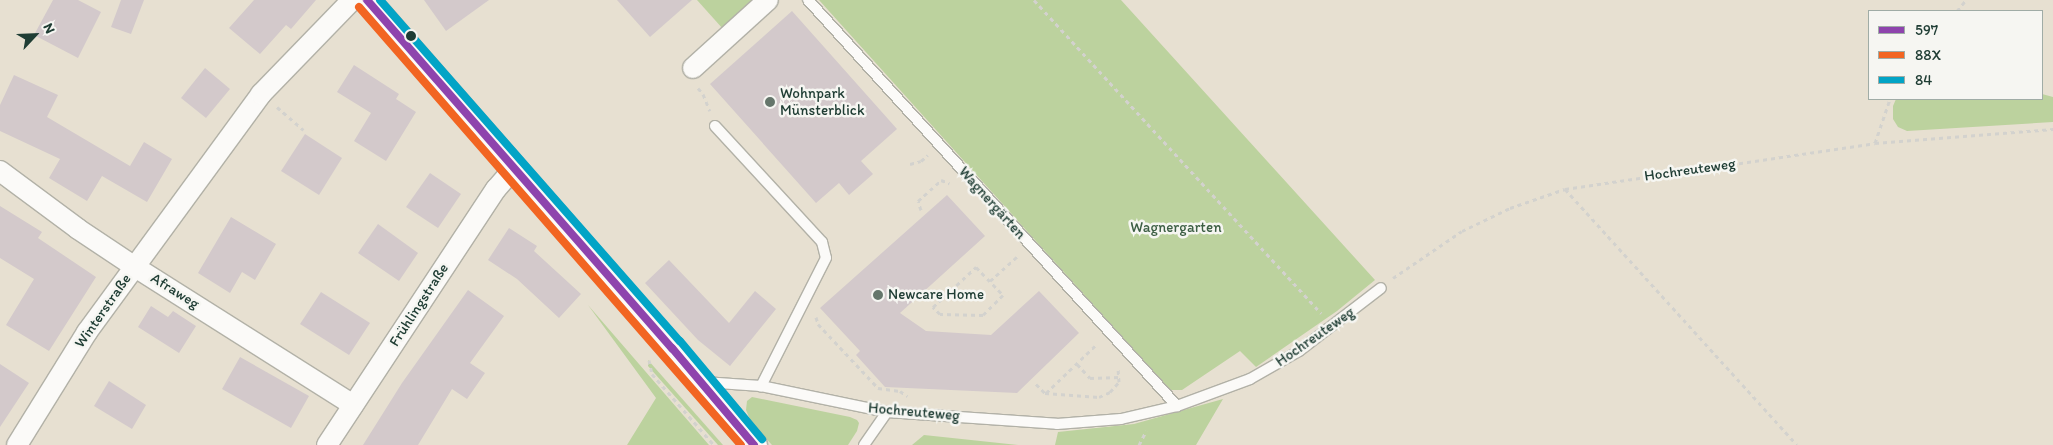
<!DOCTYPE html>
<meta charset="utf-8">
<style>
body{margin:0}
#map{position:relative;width:2053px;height:445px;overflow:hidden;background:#e7e0d1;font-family:Itim,sans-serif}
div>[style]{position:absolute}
.green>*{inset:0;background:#bcd29e}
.building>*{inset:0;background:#d3c9cb}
.path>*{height:3px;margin-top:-1.5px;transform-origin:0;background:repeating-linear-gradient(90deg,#d3d2ce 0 4px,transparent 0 8px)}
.roads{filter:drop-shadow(1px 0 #b2b1a7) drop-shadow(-1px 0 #b2b1a7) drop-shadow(0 1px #b2b1a7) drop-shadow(0 -1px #b2b1a7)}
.service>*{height:10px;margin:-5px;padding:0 5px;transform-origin:5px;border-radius:5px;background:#fbfaf8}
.minor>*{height:20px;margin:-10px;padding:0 10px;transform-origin:10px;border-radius:10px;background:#fbfaf8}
.tertiary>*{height:25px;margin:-12.5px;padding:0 12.5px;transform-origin:12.5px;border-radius:12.5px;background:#fbfaf8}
.bus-1>*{height:8px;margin:-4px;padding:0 4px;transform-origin:4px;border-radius:4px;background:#8e44ad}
.bus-2>*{height:8px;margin:-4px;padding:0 4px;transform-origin:4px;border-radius:4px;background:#f26522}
.bus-3>*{height:8px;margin:-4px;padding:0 4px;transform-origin:4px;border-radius:4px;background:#02a4c6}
.dots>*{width:14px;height:14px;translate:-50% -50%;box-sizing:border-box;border:2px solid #f6f6f2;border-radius:50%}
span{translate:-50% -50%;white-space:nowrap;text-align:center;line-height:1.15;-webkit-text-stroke:5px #f6f6f2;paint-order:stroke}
.poi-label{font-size:15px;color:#1f3d34}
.left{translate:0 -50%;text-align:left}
.street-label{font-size:15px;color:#1f3d34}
.park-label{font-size:15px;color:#3d5f44}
.legend{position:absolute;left:1868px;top:10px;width:175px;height:90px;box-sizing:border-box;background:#f6f6f2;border:1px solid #a0aca6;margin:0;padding:6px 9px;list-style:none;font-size:15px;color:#1f3d34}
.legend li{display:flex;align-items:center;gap:10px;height:25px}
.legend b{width:25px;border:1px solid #a0aca6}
.north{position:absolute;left:10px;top:10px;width:50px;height:50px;-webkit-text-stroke:4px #f6f6f2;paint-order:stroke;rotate:65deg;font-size:14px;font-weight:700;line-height:20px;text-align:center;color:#1f3d34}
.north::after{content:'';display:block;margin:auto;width:18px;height:22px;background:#1f3d34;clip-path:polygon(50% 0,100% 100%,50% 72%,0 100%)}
</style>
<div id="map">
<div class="green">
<div style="clip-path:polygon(697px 0,758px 0,723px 29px)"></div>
<div style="clip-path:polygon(819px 0,1121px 0,1375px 280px,1337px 311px,1256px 367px,1240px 351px,1182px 390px,1170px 390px)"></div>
<div style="clip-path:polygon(2042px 94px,2053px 97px,2053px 122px,1907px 131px,1898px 127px,1893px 119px,1893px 106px,1896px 99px,2042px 99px)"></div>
<div style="clip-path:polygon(588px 305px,709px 445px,627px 445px,656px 398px)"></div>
<div style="clip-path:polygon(648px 360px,723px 445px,718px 445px,648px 366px)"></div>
<div style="clip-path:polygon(752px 397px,850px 417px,857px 420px,859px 423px,857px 431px,848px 445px,772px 445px,751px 422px,746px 410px,747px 401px)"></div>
<div style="clip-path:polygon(1223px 399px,1196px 445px,1055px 445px,1058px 432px,1134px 424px)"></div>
<div style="clip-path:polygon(924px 435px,1018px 445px,912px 445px)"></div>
</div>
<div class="building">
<div style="clip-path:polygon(53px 0,78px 0,101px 12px,78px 58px,34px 35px)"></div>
<div style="clip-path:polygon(121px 0,144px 0,131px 34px,111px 27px)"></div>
<div style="clip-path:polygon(254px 0,316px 0,291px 29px,286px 25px,260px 54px,229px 28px)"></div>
<div style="clip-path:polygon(424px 0,489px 0,446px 31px)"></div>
<div style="clip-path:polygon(617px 0,692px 0,650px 37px)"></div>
<div style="clip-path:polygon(792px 11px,897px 129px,861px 161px,873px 174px,849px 195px,839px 183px,816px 203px,710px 84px)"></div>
<div style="clip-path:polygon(354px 65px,399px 94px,396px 99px,416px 112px,386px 161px,354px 141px,371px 113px,337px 92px)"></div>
<div style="clip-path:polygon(205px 68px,230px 89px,206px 118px,181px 98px)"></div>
<div style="clip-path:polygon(14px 75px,58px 95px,47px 117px,130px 166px,144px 142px,172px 159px,147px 202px,102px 176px,87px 201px,49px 178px,60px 159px,0 131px,0 105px)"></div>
<div style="clip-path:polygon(305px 134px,342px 158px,319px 195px,281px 171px)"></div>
<div style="clip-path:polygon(430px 173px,461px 194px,438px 228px,406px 207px)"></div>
<div style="clip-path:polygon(947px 195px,985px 236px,900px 313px,926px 331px,991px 335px,1039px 291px,1079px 333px,1017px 393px,885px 387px,856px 355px,860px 351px,820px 308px)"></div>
<div style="clip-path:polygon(0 206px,42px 232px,38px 238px,96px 277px,49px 351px,6px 325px,34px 279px,0 258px)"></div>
<div style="clip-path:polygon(231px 217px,276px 244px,255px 280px,242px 272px,230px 293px,198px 273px)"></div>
<div style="clip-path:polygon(378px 224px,418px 253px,399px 281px,358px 253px)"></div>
<div style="clip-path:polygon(509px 228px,537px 246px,534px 251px,581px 294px,559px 318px,517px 279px,488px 260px)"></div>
<div style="clip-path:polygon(669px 260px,729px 323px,755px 291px,776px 309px,730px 366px,698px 340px,645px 283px)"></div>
<div style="clip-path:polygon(468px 290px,504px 316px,470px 363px,485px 373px,467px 399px,452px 389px,418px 445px,363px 445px,402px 383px)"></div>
<div style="clip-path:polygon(321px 292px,370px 323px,349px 355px,300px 324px)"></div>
<div style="clip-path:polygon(151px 306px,168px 317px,173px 311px,196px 326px,179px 353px,138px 327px)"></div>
<div style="clip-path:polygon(240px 357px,309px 396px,291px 428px,222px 389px)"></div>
<div style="clip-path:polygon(0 364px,29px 383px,0 427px)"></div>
<div style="clip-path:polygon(109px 381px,146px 405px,132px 429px,94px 406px)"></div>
</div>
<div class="path">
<div style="left:1034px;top:0;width:425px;rotate:47.5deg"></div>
<div style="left:1957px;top:11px;width:14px;rotate:-51deg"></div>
<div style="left:698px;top:88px;width:8px;rotate:50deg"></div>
<div style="left:703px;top:94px;width:18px;rotate:68deg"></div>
<div style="left:277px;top:107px;width:35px;rotate:41deg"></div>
<div style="left:1875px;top:143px;width:46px;rotate:-71.2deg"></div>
<div style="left:910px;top:164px;width:11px;rotate:-15deg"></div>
<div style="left:921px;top:161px;width:9px;rotate:-41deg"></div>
<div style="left:1565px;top:189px;width:345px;rotate:47.8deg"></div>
<div style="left:921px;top:210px;width:9px;rotate:-108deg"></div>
<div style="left:918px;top:201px;width:31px;rotate:-42deg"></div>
<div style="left:941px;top:180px;width:9px;rotate:21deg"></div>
<div style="left:976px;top:267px;width:39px;rotate:46deg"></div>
<div style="left:1003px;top:295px;width:28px;rotate:135deg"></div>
<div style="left:983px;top:315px;width:43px;rotate:-178.7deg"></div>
<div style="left:940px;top:314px;width:10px;rotate:-135deg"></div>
<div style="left:933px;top:307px;width:59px;rotate:-42.9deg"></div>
<div style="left:1393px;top:278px;width:83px;rotate:-34.3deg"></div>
<div style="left:1462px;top:231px;width:53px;rotate:-25.6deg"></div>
<div style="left:1510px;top:208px;width:58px;rotate:-19.1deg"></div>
<div style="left:1565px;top:189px;width:313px;rotate:-8.4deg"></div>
<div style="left:1875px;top:143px;width:179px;rotate:-4.5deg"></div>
<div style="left:990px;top:281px;width:38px;rotate:-42deg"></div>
<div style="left:816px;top:317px;width:7px;rotate:74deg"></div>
<div style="left:818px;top:324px;width:88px;rotate:46.8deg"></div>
<div style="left:878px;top:388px;width:22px;rotate:8deg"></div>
<div style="left:900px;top:391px;width:9px;rotate:36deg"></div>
<div style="left:649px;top:360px;width:14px;rotate:78deg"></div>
<div style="left:652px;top:374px;width:94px;rotate:48.9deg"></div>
<div style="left:1077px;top:364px;width:19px;rotate:47deg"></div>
<div style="left:1090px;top:378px;width:30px;rotate:-2deg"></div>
<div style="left:1036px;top:384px;width:13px;rotate:45deg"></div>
<div style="left:1045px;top:393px;width:54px;rotate:4.2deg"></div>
<div style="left:1099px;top:397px;width:12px;rotate:-24deg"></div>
<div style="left:1110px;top:392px;width:13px;rotate:-48deg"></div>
<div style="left:1119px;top:382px;width:14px;rotate:-94deg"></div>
<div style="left:1046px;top:393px;width:71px;rotate:-43.9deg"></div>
<div style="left:1139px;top:445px;width:16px;rotate:-63deg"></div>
</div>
<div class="roads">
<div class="service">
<div style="left:808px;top:0;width:549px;rotate:47.73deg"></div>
<div style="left:715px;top:126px;width:158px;rotate:47.3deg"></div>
<div style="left:822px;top:242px;width:16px;rotate:76deg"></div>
<div style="left:826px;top:258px;width:144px;rotate:116.9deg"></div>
<div style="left:704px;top:382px;width:57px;rotate:4deg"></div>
<div style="left:761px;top:386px;width:129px;rotate:11.7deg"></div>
<div style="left:887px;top:412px;width:170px;rotate:4deg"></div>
<div style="left:1057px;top:424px;width:64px;rotate:-4.5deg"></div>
<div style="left:1121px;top:419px;width:57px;rotate:-13.1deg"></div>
<div style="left:1177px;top:406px;width:78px;rotate:-20.3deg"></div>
<div style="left:1250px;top:379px;width:56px;rotate:-29.7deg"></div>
<div style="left:1299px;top:351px;width:103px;rotate:-37.5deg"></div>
<div style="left:864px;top:445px;width:40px;rotate:-55.1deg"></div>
</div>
<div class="minor">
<div style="left:693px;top:68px;width:101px;rotate:-42.2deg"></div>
<div style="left:0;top:171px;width:97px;rotate:36.6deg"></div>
<div style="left:78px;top:229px;width:69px;rotate:33.7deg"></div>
<div style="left:135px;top:267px;width:258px;rotate:32.3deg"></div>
<div style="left:17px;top:445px;width:133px;rotate:-58.2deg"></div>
<div style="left:87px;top:332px;width:295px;rotate:-53.8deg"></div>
<div style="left:261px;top:94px;width:131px;rotate:-45.9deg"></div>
<div style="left:327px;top:445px;width:307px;rotate:-56.6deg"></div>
<div style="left:496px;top:189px;width:28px;rotate:-49deg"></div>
</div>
<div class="tertiary">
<div style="left:367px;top:0;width:463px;rotate:48.8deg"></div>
<div style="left:672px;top:348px;width:127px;rotate:49.8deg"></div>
</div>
</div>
<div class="bus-1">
<div style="left:367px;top:0;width:463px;rotate:48.8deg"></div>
<div style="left:672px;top:348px;width:127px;rotate:49.8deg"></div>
</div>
<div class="bus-2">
<div style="left:359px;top:7px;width:581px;rotate:48.91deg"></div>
</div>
<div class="bus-3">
<div style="left:380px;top:0;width:454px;rotate:48.7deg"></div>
<div style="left:680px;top:341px;width:128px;rotate:50.1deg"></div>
</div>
<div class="dots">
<div style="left:411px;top:36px;background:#1f3d34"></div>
<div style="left:770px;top:102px;background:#65766b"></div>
<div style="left:878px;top:295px;background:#65766b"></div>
</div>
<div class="poi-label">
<span class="left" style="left:780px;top:102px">Wohnpark<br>Münsterblick</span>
<span class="left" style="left:888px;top:295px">Newcare Home</span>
</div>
<div class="street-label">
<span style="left:1690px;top:170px;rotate:-8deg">Hochreuteweg</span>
<span style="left:992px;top:203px;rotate:48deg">Wagnergärten</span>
<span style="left:175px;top:291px;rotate:32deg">Afraweg</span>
<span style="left:419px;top:305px;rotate:-57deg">Frühlingstraße</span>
<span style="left:103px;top:311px;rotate:-55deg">Winterstraße</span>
<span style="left:1315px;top:337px;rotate:-35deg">Hochreuteweg</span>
<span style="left:914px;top:412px;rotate:5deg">Hochreuteweg</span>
</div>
<div class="park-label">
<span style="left:1176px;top:228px">Wagnergarten</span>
</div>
<ul class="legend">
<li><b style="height:6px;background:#8e44ad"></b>597</li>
<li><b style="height:6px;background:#f26522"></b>88X</li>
<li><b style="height:6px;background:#02a4c6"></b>84</li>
</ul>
<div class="north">N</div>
</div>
